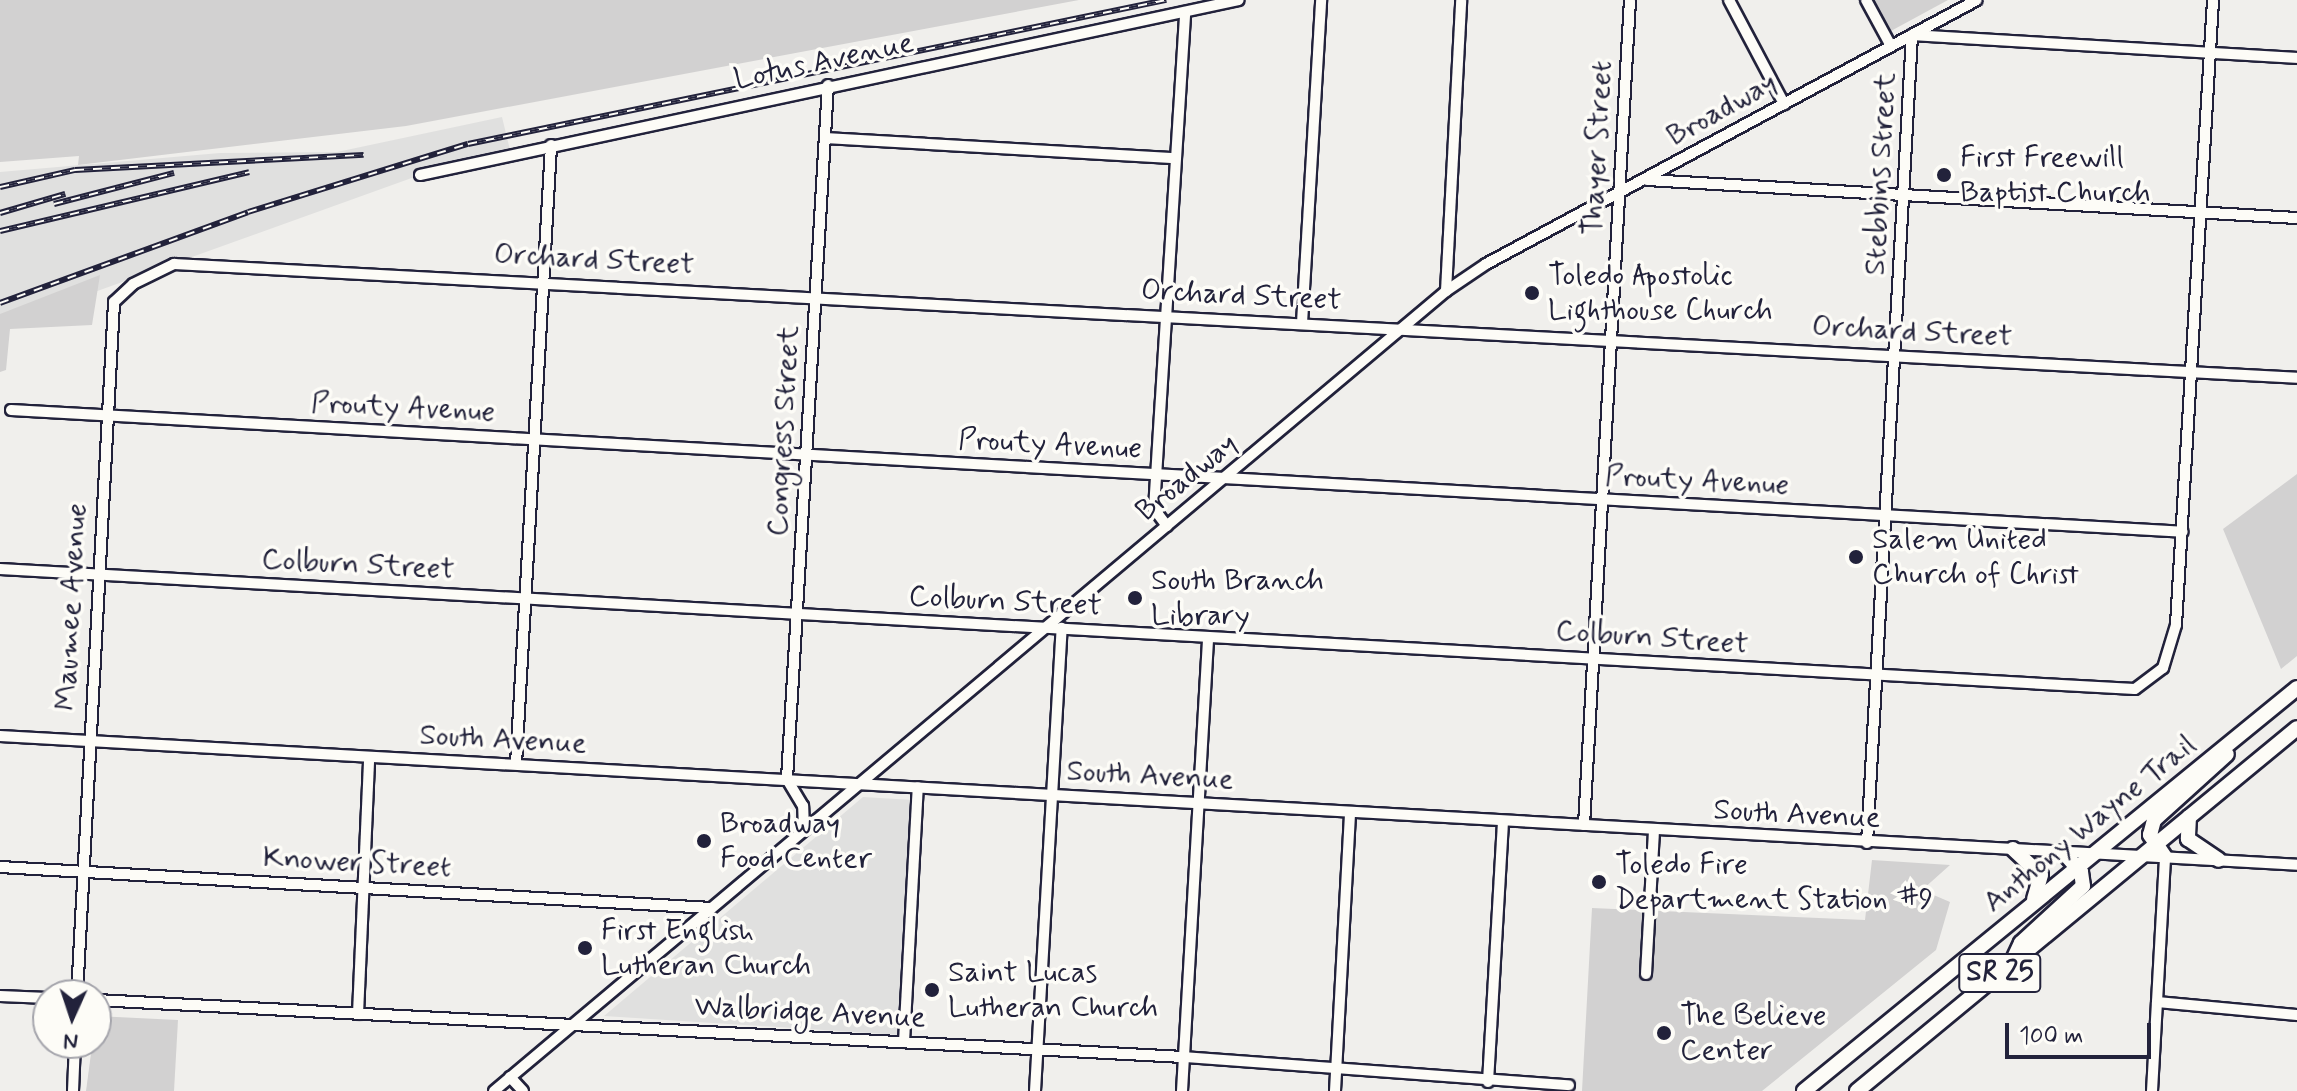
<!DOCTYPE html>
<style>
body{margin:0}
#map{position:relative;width:2297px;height:1091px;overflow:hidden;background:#f0efec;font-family:Mynerve,sans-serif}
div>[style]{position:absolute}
.built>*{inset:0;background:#e0e0df}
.green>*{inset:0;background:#d2d1d1}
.roads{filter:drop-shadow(2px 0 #22223b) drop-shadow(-2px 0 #22223b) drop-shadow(0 2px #22223b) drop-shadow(0 -2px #22223b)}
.minor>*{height:10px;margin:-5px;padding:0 5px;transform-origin:5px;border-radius:5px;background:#fdfcf7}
.highway>*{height:14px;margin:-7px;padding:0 7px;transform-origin:7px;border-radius:7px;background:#fdfcf7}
.rail>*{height:6px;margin-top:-3px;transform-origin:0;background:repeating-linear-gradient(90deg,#fdfcf7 0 9px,#22223b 0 18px);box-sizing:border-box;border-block:2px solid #22223b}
.dots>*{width:22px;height:22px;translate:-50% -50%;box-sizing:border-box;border:4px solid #fdfcf7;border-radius:50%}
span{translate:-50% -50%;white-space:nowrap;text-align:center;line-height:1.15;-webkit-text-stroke:7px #fdfcf7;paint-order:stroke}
.shield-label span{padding:2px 6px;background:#fdfcf7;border:2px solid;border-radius:6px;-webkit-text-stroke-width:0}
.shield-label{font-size:28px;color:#22223b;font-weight:700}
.street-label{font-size:30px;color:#22223b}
.poi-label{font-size:30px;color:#22223b}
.left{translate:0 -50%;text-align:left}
.north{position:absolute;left:32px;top:979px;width:80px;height:80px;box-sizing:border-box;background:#fdfcf7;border:2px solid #a5a5ac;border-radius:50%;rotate:183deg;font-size:22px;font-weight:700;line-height:32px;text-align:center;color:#22223b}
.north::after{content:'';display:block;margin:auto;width:28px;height:36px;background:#22223b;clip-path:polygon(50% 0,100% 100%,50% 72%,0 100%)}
.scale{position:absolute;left:2005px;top:1023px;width:146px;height:36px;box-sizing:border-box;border:4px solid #22223b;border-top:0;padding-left:10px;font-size:24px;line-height:28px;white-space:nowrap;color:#22223b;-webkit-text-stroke:6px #fdfcf7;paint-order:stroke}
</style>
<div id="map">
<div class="built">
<div style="clip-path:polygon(502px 117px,511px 154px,420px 175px,0 326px,0 172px,220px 153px,337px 152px)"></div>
<div style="clip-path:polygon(863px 797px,913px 800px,901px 1035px,604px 1016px)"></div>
</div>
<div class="green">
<div style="clip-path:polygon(0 0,1079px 0,406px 126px,78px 165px,79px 156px,0 162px)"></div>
<div style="clip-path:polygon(1872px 0,1948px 0,1889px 32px)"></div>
<div style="clip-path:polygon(100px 275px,92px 325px,10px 329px,6px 370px,0 372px,0 314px)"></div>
<div style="clip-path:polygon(2297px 474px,2297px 656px,2281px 669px,2223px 529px)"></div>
<div style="clip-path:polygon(1872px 860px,1950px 865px,1922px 890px,1950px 902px,1936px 950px,1762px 1091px,1582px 1091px,1592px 908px,1865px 920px)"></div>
<div style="clip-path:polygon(96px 1016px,178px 1020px,174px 1091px,86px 1091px)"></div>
</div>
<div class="roads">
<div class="minor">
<div style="left:1729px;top:0;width:118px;rotate:62.1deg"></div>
<div style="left:1866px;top:0;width:52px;rotate:61.5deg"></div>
<div style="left:825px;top:138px;width:351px;rotate:3.3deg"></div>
<div style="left:420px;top:175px;width:837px;rotate:-12.06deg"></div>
<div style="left:1647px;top:180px;width:651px;rotate:3.35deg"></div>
<div style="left:1446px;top:291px;width:291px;rotate:-87deg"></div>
<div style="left:1302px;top:323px;width:324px;rotate:-86.6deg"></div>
<div style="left:11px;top:410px;width:2175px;rotate:3.21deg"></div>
<div style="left:1167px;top:526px;width:21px;rotate:-127deg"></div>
<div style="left:1154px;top:509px;width:498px;rotate:-86.4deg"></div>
<div style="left:0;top:569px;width:2138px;rotate:3.22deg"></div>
<div style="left:2135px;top:689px;width:35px;rotate:-37deg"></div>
<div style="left:2163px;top:668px;width:45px;rotate:-73.2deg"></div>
<div style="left:2176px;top:625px;width:626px;rotate:-86.61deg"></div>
<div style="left:0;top:736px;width:2301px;rotate:3.21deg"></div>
<div style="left:516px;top:764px;width:620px;rotate:-86.76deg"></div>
<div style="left:1584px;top:825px;width:826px;rotate:-86.81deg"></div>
<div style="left:804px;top:830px;width:24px;rotate:-92deg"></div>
<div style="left:803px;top:806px;width:31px;rotate:-121deg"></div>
<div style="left:787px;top:779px;width:695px;rotate:-86.62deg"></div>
<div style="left:1867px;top:843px;width:809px;rotate:-86.81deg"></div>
<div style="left:1912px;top:35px;width:386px;rotate:3.4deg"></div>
<div style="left:0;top:867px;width:712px;rotate:3.3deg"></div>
<div style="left:1646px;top:974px;width:143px;rotate:-86.8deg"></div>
<div style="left:77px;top:995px;width:694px;rotate:-86.94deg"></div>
<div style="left:114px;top:302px;width:26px;rotate:-43deg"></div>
<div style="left:133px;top:284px;width:46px;rotate:-26deg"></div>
<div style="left:174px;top:264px;width:2126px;rotate:3.07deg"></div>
<div style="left:0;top:996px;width:48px;rotate:2.4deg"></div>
<div style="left:96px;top:1000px;width:1089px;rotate:3deg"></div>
<div style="left:1184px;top:1057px;width:386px;rotate:4.2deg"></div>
<div style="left:2157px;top:1002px;width:141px;rotate:5.3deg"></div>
<div style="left:358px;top:1014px;width:257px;rotate:-87.5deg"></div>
<div style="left:904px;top:1042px;width:255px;rotate:-86.9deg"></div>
<div style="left:510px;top:1077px;width:19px;rotate:47deg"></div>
<div style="left:1488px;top:1082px;width:261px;rotate:-86.7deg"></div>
<div style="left:73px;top:1091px;width:48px;rotate:-87.6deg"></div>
<div style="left:494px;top:1091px;width:1244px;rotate:-40.04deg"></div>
<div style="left:1446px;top:291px;width:48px;rotate:-34deg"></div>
<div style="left:1486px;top:264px;width:557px;rotate:-28.27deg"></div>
<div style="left:1035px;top:1091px;width:464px;rotate:-86.7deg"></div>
<div style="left:1182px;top:1091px;width:454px;rotate:-86.7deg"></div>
<div style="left:1335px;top:1091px;width:279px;rotate:-86.9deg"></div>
<div style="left:2152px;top:1091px;width:234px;rotate:-86.8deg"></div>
</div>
<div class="highway">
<div style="left:2189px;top:817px;width:22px;rotate:93deg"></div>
<div style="left:2188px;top:839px;width:37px;rotate:34deg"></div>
<div style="left:2013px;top:849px;width:38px;rotate:43deg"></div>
<div style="left:2041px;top:875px;width:25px;rotate:106deg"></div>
<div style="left:2165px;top:857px;width:27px;rotate:-124deg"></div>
<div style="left:2150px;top:835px;width:16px;rotate:-75deg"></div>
<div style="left:2154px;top:820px;width:98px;rotate:-42.1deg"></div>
<div style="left:2013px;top:960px;width:19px;rotate:-65deg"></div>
<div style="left:2021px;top:943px;width:84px;rotate:-42.6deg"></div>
<div style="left:2083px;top:886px;width:14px;rotate:-98deg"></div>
<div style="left:2081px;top:872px;width:27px;rotate:-132deg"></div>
<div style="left:1804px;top:1091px;width:637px;rotate:-39.26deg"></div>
<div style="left:1857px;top:1091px;width:570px;rotate:-39.52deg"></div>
</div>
</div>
<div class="rail">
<div style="left:0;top:187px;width:77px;rotate:-12.8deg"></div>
<div style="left:75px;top:170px;width:289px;rotate:-3deg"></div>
<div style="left:54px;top:204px;width:124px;rotate:-14.5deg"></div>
<div style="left:0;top:213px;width:68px;rotate:-16.3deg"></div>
<div style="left:0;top:231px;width:256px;rotate:-13.3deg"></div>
<div style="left:0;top:303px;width:264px;rotate:-20.1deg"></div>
<div style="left:248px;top:212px;width:230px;rotate:-17.2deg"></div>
<div style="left:468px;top:144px;width:713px;rotate:-11.66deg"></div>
</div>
<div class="dots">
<div style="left:1944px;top:175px;background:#22223b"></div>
<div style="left:1532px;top:293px;background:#22223b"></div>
<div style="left:1856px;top:557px;background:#22223b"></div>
<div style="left:1135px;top:598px;background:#22223b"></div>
<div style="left:704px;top:841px;background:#22223b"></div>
<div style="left:1599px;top:882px;background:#22223b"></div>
<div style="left:585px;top:948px;background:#22223b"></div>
<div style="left:932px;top:990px;background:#22223b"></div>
<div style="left:1664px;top:1033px;background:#22223b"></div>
</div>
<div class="shield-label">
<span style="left:2000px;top:973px">SR 25</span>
</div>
<div class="street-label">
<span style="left:824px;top:62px;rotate:-12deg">Lotus Avenue</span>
<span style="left:1722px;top:110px;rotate:-29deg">Broadway</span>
<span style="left:1598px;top:148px;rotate:-87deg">Thayer Street</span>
<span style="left:1881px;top:174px;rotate:-87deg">Stebbins Street</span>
<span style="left:594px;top:260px;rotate:3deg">Orchard Street</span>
<span style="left:1241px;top:296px;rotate:3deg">Orchard Street</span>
<span style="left:1912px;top:332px;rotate:3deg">Orchard Street</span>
<span style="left:403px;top:408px;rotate:3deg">Prouty Avenue</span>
<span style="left:784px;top:431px;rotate:-87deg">Congress Street</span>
<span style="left:1050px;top:445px;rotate:3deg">Prouty Avenue</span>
<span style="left:1187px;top:478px;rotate:-39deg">Broadway</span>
<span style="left:1697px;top:481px;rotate:3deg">Prouty Avenue</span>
<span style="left:358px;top:565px;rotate:3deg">Colburn Street</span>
<span style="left:1005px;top:602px;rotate:3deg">Colburn Street</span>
<span style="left:72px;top:607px;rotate:-87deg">Maumee Avenue</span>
<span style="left:1652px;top:638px;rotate:4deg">Colburn Street</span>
<span style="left:503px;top:740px;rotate:3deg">South Avenue</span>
<span style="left:1150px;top:776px;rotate:3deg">South Avenue</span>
<span style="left:1797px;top:815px;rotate:3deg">South Avenue</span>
<span style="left:2090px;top:824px;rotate:-39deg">Anthony Wayne Trail</span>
<span style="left:357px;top:863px;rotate:3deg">Knower Street</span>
<span style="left:810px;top:1013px;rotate:3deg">Walbridge Avenue</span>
</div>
<div class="poi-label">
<span class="left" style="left:1960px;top:175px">First Freewill<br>Baptist Church</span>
<span class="left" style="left:1548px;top:293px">Toledo Apostolic<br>Lighthouse Church</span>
<span class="left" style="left:1872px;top:557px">Salem United<br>Church of Christ</span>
<span class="left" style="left:1151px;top:598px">South Branch<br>Library</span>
<span class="left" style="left:720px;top:841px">Broadway<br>Food Center</span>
<span class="left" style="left:1615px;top:882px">Toledo Fire<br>Department Station #9</span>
<span class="left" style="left:601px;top:948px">First English<br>Lutheran Church</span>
<span class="left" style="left:948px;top:990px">Saint Lucas<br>Lutheran Church</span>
<span class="left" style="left:1680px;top:1033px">The Believe<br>Center</span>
</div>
<div class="north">N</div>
<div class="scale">100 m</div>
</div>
